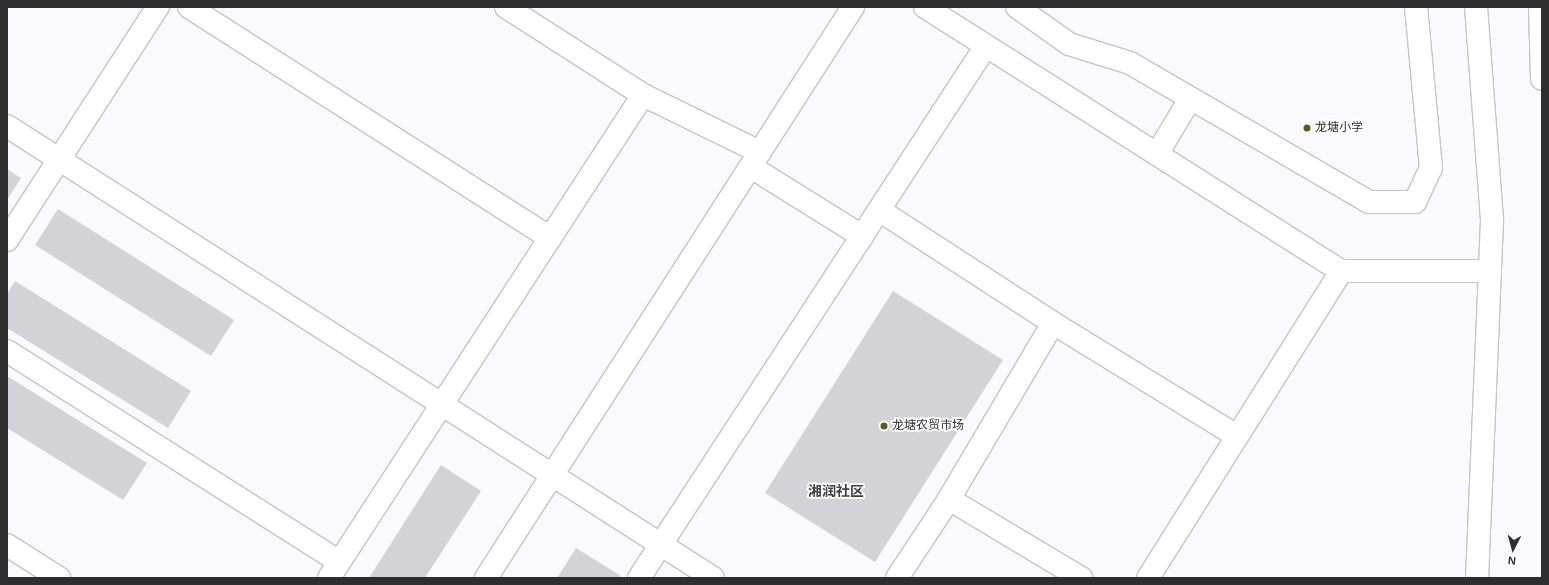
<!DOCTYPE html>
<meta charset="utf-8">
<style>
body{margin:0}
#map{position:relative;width:1549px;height:585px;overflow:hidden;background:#fafafe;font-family:Helvetica,"Noto Sans SC",sans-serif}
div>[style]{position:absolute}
.building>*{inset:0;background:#d3d3d7}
.roads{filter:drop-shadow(1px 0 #c5c4c8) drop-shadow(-1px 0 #c5c4c8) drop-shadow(0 1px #c5c4c8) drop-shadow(0 -1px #c5c4c8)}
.minor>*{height:22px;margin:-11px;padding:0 11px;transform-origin:11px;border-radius:11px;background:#fff}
.dots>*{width:11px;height:11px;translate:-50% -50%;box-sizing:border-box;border:2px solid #fff;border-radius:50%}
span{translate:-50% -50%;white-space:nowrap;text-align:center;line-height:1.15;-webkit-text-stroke:3.5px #fff;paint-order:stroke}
.poi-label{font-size:12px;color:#2e2e30}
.left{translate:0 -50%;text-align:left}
.quarter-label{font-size:14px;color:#404043;font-weight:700}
.frame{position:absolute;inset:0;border:8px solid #2e2e30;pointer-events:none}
.north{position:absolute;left:1493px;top:529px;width:40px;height:40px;-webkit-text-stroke:3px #fff;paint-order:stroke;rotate:186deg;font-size:11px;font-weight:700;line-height:16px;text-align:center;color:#2e2e30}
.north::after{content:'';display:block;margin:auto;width:14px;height:18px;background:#2e2e30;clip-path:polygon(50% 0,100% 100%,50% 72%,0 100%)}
</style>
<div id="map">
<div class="building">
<div style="clip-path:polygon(7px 169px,21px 178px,7px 200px)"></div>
<div style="clip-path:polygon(58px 209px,234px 320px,211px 356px,35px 245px)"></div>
<div style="clip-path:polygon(15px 281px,191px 391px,168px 428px,7px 328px,7px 294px)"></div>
<div style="clip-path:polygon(893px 291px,1003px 360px,875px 562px,765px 493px)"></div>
<div style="clip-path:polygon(7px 376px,147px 463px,123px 500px,7px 428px)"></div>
<div style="clip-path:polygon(441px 465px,481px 491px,425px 578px,369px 578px)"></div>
<div style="clip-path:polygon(576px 548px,621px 576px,619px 578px,557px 578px)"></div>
</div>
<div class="roads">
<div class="minor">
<div style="left:189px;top:7px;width:429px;rotate:32.6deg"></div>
<div style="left:506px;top:7px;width:163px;rotate:32.7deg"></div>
<div style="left:643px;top:95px;width:130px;rotate:26deg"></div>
<div style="left:925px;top:7px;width:493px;rotate:32.4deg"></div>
<div style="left:1341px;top:271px;width:149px"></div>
<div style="left:1017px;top:7px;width:64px;rotate:35.4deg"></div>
<div style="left:1069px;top:44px;width:64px;rotate:17.3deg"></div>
<div style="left:1130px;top:63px;width:276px;rotate:30.2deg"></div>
<div style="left:1369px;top:202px;width:46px"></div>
<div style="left:1415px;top:202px;width:38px;rotate:-65deg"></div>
<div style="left:1431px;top:168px;width:162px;rotate:-95.3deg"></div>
<div style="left:1476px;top:7px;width:215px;rotate:85.7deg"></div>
<div style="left:1492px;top:221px;width:357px;rotate:92.4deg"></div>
<div style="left:1540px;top:7px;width:72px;rotate:88.4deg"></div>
<div style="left:7px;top:126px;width:838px;rotate:32.63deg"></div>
<div style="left:1157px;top:154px;width:64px;rotate:-59deg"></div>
<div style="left:751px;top:167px;width:131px;rotate:31.9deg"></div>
<div style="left:879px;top:210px;width:207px;rotate:33deg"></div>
<div style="left:1053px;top:323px;width:216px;rotate:31.6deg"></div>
<div style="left:7px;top:240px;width:278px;rotate:-57.1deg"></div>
<div style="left:7px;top:351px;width:393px;rotate:32.4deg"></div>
<div style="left:949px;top:499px;width:154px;rotate:30.9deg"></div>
<div style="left:7px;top:545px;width:62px;rotate:32.4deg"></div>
<div style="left:329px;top:578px;width:576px;rotate:-56.97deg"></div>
<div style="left:486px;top:578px;width:679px;rotate:-57.27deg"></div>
<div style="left:639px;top:578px;width:635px;rotate:-56.89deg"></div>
<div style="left:897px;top:578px;width:95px;rotate:-56.6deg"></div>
<div style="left:949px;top:499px;width:204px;rotate:-59.4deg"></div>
<div style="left:1148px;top:578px;width:363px;rotate:-57.8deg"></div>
</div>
</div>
<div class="dots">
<div style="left:1307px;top:128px;background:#625824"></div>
<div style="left:884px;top:426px;background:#625824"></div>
</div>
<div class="poi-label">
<span class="left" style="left:1315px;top:128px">龙塘小学</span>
<span class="left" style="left:892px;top:426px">龙塘农贸市场</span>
</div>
<div class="quarter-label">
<span style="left:836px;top:491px">湘润社区</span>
</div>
<div class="frame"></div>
<div class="north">N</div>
</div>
